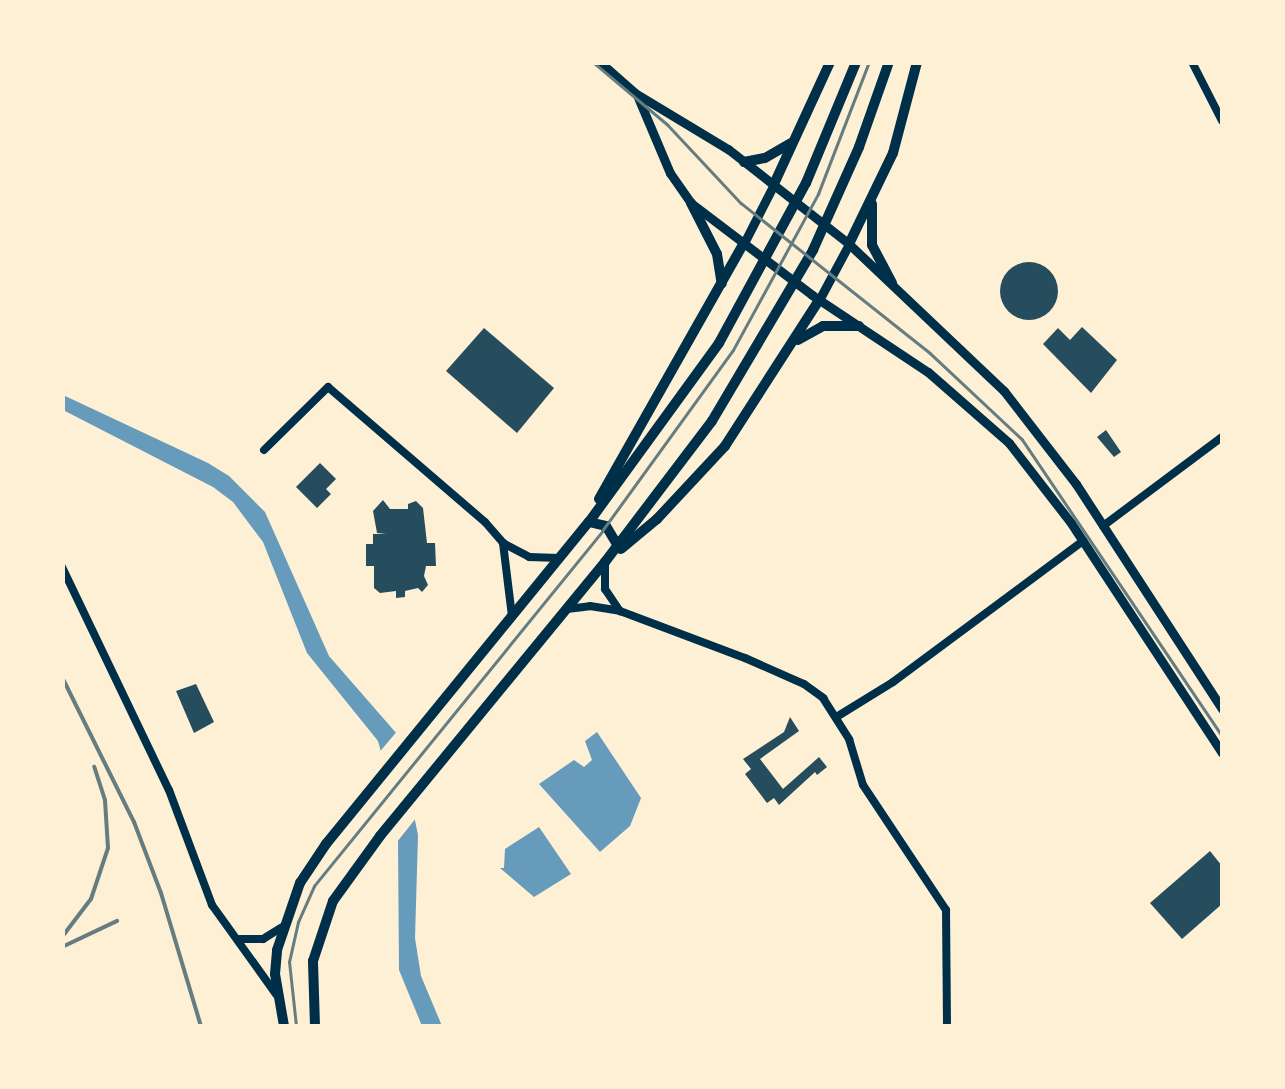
<!DOCTYPE html>
<style>
body{margin:0}
#map{position:relative;width:1285px;height:1089px;overflow:hidden;background:#fdf0d5;font-family:Bitter,serif}
div>[style]{position:absolute}
.water>*{inset:0;background:#669bbc}
.pier>*{inset:0;background:#fdf0d5}
.building>*{inset:0;background:#264d5e}
.round{border-radius:50%}
.minor>*{height:8px;margin:-4px;padding:0 4px;transform-origin:4px;border-radius:4px;background:#003049}
.tertiary>*{height:9px;margin:-4.5px;padding:0 4.5px;transform-origin:4.5px;border-radius:4.5px;background:#003049}
.secondary>*{height:10px;margin:-5px;padding:0 5px;transform-origin:5px;border-radius:5px;background:#003049}
.tram>*{height:2.5px;margin:-1.25px;padding:0 1.25px;transform-origin:1.25px;border-radius:1.25px;background:#657d81}
.rail>*{height:4px;margin:-2px;padding:0 2px;transform-origin:2px;border-radius:2px;background:#657d81}
span{translate:-50% -50%;white-space:nowrap;text-align:center;line-height:1.15;-webkit-text-stroke:10px #fdf0d5;paint-order:stroke}
.frame{position:absolute;inset:0;border:65px solid #fdf0d5;pointer-events:none}
</style>
<div id="map">
<div class="water">
<div style="clip-path:polygon(63px 395px,208px 463px,229px 476px,265px 512px,329px 656px,397px 734px,418px 835px,415px 938px,421px 976px,442px 1026px,422px 1026px,399px 970px,398px 841px,392px 791px,378px 741px,307px 653px,263px 542px,233px 502px,213px 487px,63px 410px)"></div>
<div style="clip-path:polygon(597px 732px,641px 798px,630px 826px,600px 852px,539px 784px,574px 760px,584px 767px,592px 760px,585px 741px)"></div>
<div style="clip-path:polygon(539px 827px,571px 874px,534px 897px,500px 868px,504px 868px,505px 849px)"></div>
</div>
<div class="pier">
<div style="clip-path:polygon(399px 729px,420px 813px,393px 847px,387px 792px,377px 755px)"></div>
</div>
<div class="building">
<div class="round" style="left:1000px;top:262px;width:58px;height:58px"></div>
<div style="clip-path:polygon(1082px 327px,1117px 360px,1091px 393px,1043px 344px,1058px 328px,1070px 340px)"></div>
<div style="clip-path:polygon(484px 328px,554px 388px,517px 433px,446px 371px)"></div>
<div style="clip-path:polygon(1106px 430px,1121px 452px,1114px 457px,1097px 437px)"></div>
<div style="clip-path:polygon(320px 463px,336px 479px,326px 489px,331px 494px,317px 508px,296px 487px)"></div>
<div style="clip-path:polygon(383px 500px,390px 509px,408px 509px,408px 504px,416px 501px,423px 508px,427px 543px,435px 543px,436px 566px,426px 566px,424px 576px,428px 585px,422px 592px,418px 588px,405px 591px,405px 597px,396px 598px,396px 591px,380px 593px,374px 588px,374px 566px,366px 566px,366px 544px,373px 544px,373px 534px,386px 534px,377px 533px,373px 511px)"></div>
<div style="clip-path:polygon(196px 684px,214px 722px,194px 733px,176px 691px)"></div>
<div style="clip-path:polygon(790px 717px,799px 731px,760px 759px,783px 789px,819px 757px,827px 767px,817px 775px,815px 772px,779px 805px,774px 798px,767px 803px,745px 774px,751px 769px,743px 759px,784px 732px)"></div>
<div style="clip-path:polygon(1210px 851px,1222px 866px,1222px 904px,1182px 939px,1150px 903px)"></div>
</div>
<div class="minor">
<div style="left:1192px;top:62px;width:66px;rotate:63deg"></div>
<div style="left:264px;top:450px;width:90px;rotate:-44.5deg"></div>
<div style="left:328px;top:387px;width:207px;rotate:40.7deg"></div>
<div style="left:485px;top:522px;width:28px;rotate:49deg"></div>
<div style="left:503px;top:543px;width:74px;rotate:83deg"></div>
<div style="left:1103px;top:526px;width:149px;rotate:-36.8deg"></div>
<div style="left:503px;top:543px;width:30px;rotate:28deg"></div>
<div style="left:529px;top:557px;width:30px;rotate:2deg"></div>
<div style="left:605px;top:562px;width:27px;rotate:90deg"></div>
<div style="left:605px;top:589px;width:27px;rotate:56deg"></div>
<div style="left:62px;top:567px;width:247px;rotate:64.4deg"></div>
<div style="left:169px;top:790px;width:123px;rotate:69.5deg"></div>
<div style="left:212px;top:905px;width:110px;rotate:54.3deg"></div>
<div style="left:567px;top:609px;width:23px;rotate:-7deg"></div>
<div style="left:590px;top:606px;width:30px;rotate:9deg"></div>
<div style="left:620px;top:611px;width:134px;rotate:20.6deg"></div>
<div style="left:745px;top:658px;width:64px;rotate:23.8deg"></div>
<div style="left:804px;top:684px;width:24px;rotate:36deg"></div>
<div style="left:823px;top:698px;width:49px;rotate:57.6deg"></div>
<div style="left:849px;top:739px;width:48px;rotate:73.1deg"></div>
<div style="left:863px;top:785px;width:150px;rotate:56.4deg"></div>
<div style="left:946px;top:910px;width:116px;rotate:89.5deg"></div>
<div style="left:838px;top:716px;width:65px;rotate:-31.7deg"></div>
<div style="left:893px;top:682px;width:237px;rotate:-36.6deg"></div>
<div style="left:240px;top:939px;width:23px"></div>
<div style="left:263px;top:939px;width:22px;rotate:-32deg"></div>
</div>
<div class="tertiary">
<div style="left:600px;top:62px;width:47px;rotate:41.5deg"></div>
<div style="left:635px;top:93px;width:109px;rotate:31.1deg"></div>
<div style="left:728px;top:149px;width:154px;rotate:38.1deg"></div>
<div style="left:849px;top:244px;width:214px;rotate:43.5deg"></div>
<div style="left:1004px;top:391px;width:118px;rotate:52.3deg"></div>
<div style="left:1076px;top:484px;width:268px;rotate:57deg"></div>
<div style="left:637px;top:95px;width:85px;rotate:67.1deg"></div>
<div style="left:670px;top:173px;width:37px;rotate:55deg"></div>
<div style="left:691px;top:203px;width:152px;rotate:37.2deg"></div>
<div style="left:812px;top:295px;width:139px;rotate:33.6deg"></div>
<div style="left:928px;top:372px;width:108px;rotate:41.2deg"></div>
<div style="left:1009px;top:443px;width:101px;rotate:52.2deg"></div>
<div style="left:1071px;top:523px;width:275px;rotate:56.7deg"></div>
<div style="left:744px;top:243px;width:66px;rotate:-63deg"></div>
<div style="left:819px;top:300px;width:64px;rotate:-61.8deg"></div>
</div>
<div class="secondary">
<div style="left:744px;top:162px;width:21px;rotate:-11deg"></div>
<div style="left:765px;top:158px;width:30px;rotate:-30deg"></div>
<div style="left:774px;top:184px;width:134px;rotate:-65.3deg"></div>
<div style="left:691px;top:203px;width:57px;rotate:63deg"></div>
<div style="left:717px;top:254px;width:30px;rotate:81deg"></div>
<div style="left:872px;top:204px;width:41px;rotate:90deg"></div>
<div style="left:872px;top:245px;width:43px;rotate:62.2deg"></div>
<div style="left:849px;top:244px;width:101px;rotate:-64.2deg"></div>
<div style="left:893px;top:153px;width:94px;rotate:-75.2deg"></div>
<div style="left:798px;top:340px;width:29px;rotate:-29deg"></div>
<div style="left:823px;top:326px;width:36px"></div>
<div style="left:599px;top:499px;width:294px;rotate:-60.5deg"></div>
<div style="left:589px;top:522px;width:17px;rotate:13deg"></div>
<div style="left:606px;top:526px;width:23px;rotate:59deg"></div>
<div style="left:621px;top:549px;width:47px;rotate:-39.8deg"></div>
<div style="left:657px;top:519px;width:100px;rotate:-47deg"></div>
<div style="left:725px;top:446px;width:174px;rotate:-57.2deg"></div>
<div style="left:284px;top:1026px;width:53px;rotate:-99.8deg"></div>
<div style="left:275px;top:974px;width:24px;rotate:-85deg"></div>
<div style="left:277px;top:950px;width:71px;rotate:-71.1deg"></div>
<div style="left:300px;top:883px;width:47px;rotate:-56.3deg"></div>
<div style="left:326px;top:844px;width:416px;rotate:-50.8deg"></div>
<div style="left:589px;top:522px;width:221px;rotate:-54deg"></div>
<div style="left:719px;top:343px;width:182px;rotate:-61.5deg"></div>
<div style="left:806px;top:183px;width:131px;rotate:-67.5deg"></div>
<div style="left:315px;top:1026px;width:65px;rotate:-91.8deg"></div>
<div style="left:313px;top:961px;width:63px;rotate:-71.6deg"></div>
<div style="left:333px;top:901px;width:80px;rotate:-54.1deg"></div>
<div style="left:380px;top:836px;width:355px;rotate:-50.6deg"></div>
<div style="left:605px;top:562px;width:177px;rotate:-52.8deg"></div>
<div style="left:712px;top:421px;width:199px;rotate:-59.4deg"></div>
<div style="left:813px;top:250px;width:113px;rotate:-65.9deg"></div>
<div style="left:859px;top:147px;width:90px;rotate:-70.6deg"></div>
</div>
<div class="tram">
<div style="left:593px;top:62px;width:98px;rotate:40deg"></div>
<div style="left:668px;top:125px;width:107px;rotate:46.9deg"></div>
<div style="left:741px;top:203px;width:241px;rotate:38.4deg"></div>
<div style="left:930px;top:353px;width:126px;rotate:43.1deg"></div>
<div style="left:1022px;top:439px;width:358px;rotate:56deg"></div>
<div style="left:296px;top:1026px;width:64px;rotate:-96.2deg"></div>
<div style="left:289px;top:962px;width:41px;rotate:-77.3deg"></div>
<div style="left:298px;top:922px;width:39px;rotate:-66deg"></div>
<div style="left:314px;top:886px;width:457px;rotate:-50.9deg"></div>
<div style="left:602px;top:531px;width:223px;rotate:-54.1deg"></div>
<div style="left:733px;top:350px;width:178px;rotate:-61.4deg"></div>
<div style="left:818px;top:194px;width:142px;rotate:-68.9deg"></div>
</div>
<div class="rail">
<div style="left:62px;top:677px;width:162px;rotate:63.6deg"></div>
<div style="left:134px;top:822px;width:76px;rotate:69.2deg"></div>
<div style="left:161px;top:893px;width:139px;rotate:73.3deg"></div>
<div style="left:62px;top:937px;width:48px;rotate:-52.7deg"></div>
<div style="left:91px;top:899px;width:54px;rotate:-71.6deg"></div>
<div style="left:108px;top:848px;width:48px;rotate:-93.6deg"></div>
<div style="left:105px;top:800px;width:35px;rotate:-108deg"></div>
<div style="left:62px;top:947px;width:61px;rotate:-25.3deg"></div>
</div>
<div class="frame"></div>
</div>
